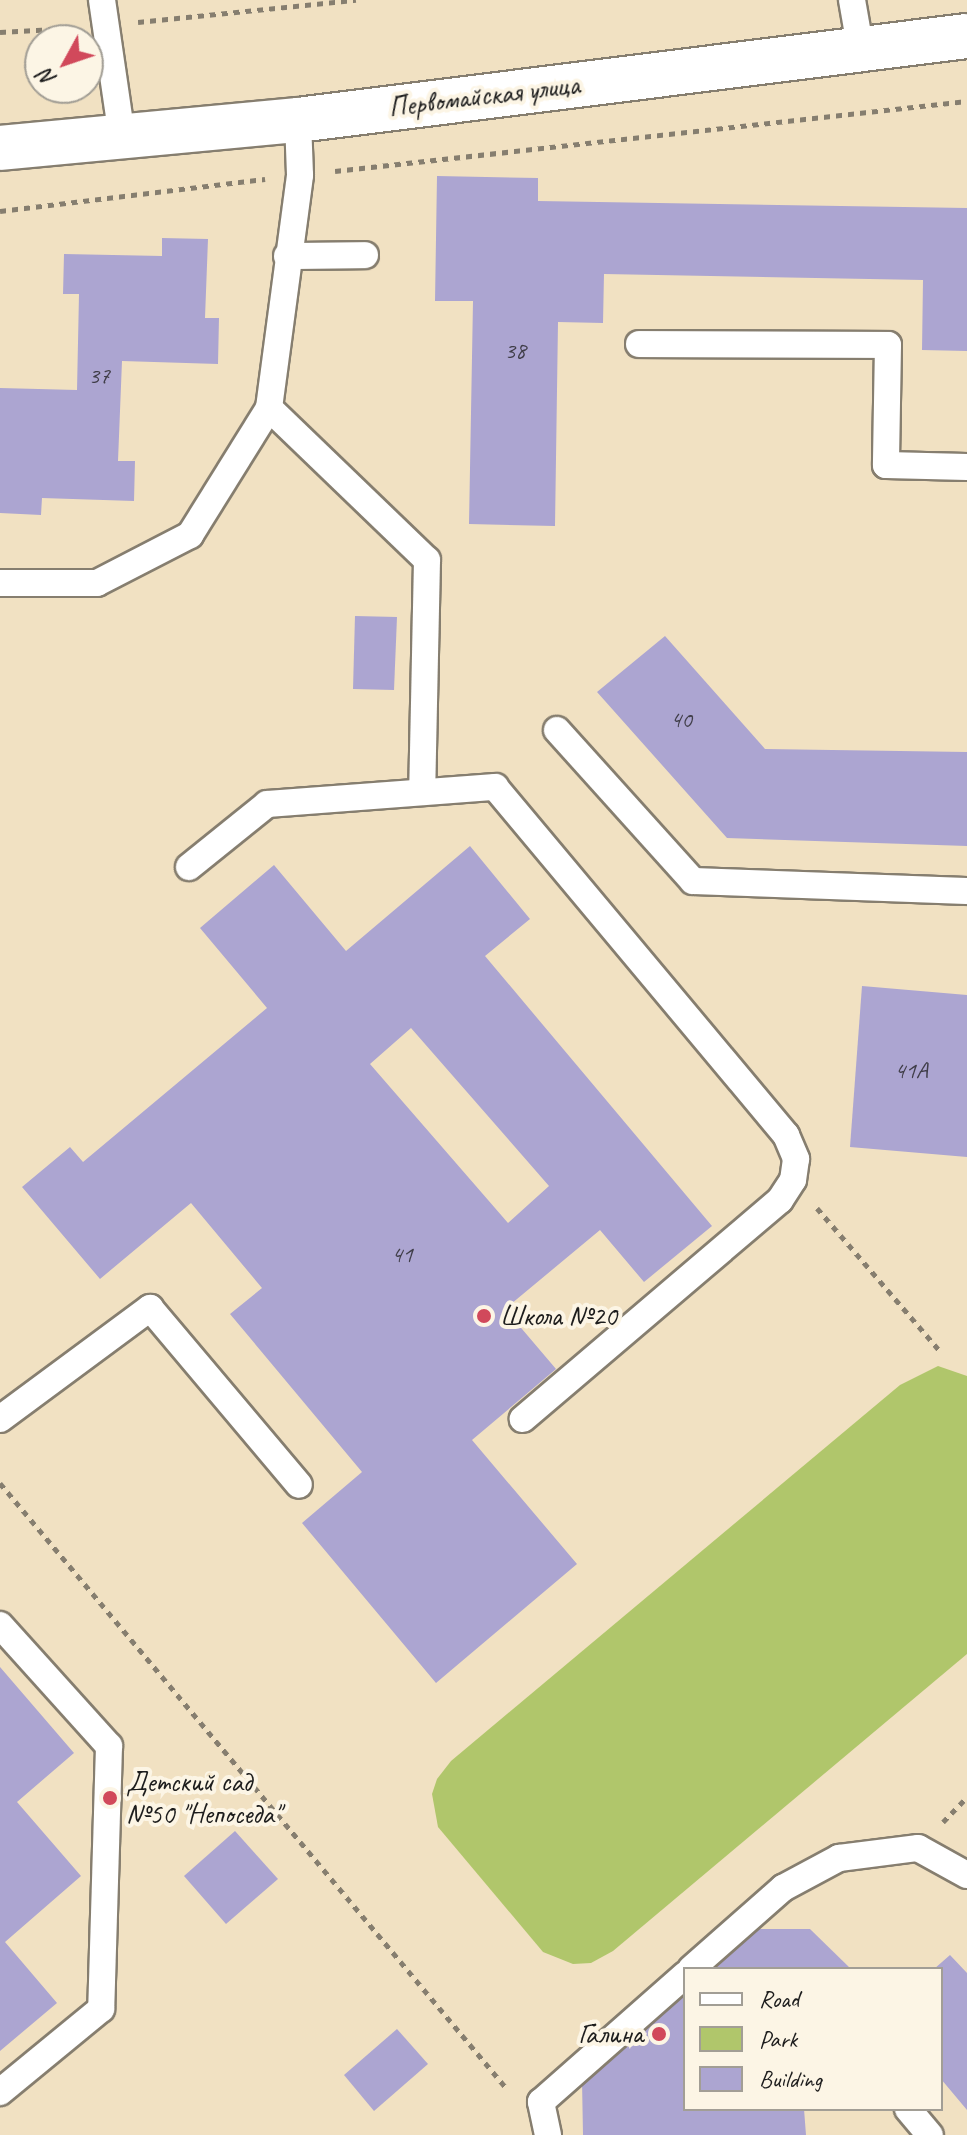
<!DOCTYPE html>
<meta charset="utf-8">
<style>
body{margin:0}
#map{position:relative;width:967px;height:2135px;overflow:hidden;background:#f1e1c2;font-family:Caveat,sans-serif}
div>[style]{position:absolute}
.green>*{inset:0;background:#b0c66b}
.building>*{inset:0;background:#aca5d1}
.path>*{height:5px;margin-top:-2.5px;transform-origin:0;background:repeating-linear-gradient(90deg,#867e6f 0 6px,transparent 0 12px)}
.roads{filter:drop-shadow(2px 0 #867e6f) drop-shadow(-2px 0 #867e6f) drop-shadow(0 2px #867e6f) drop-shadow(0 -2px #867e6f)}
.lane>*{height:26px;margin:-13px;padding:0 13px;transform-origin:13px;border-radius:13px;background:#fff}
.street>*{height:44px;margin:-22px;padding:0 22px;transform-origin:22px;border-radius:22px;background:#fff}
.dots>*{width:22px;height:22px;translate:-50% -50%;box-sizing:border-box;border:4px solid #fcf5e5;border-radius:50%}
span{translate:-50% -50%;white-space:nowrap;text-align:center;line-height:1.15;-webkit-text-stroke:8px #fcf5e5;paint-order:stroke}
.number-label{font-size:24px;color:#403e49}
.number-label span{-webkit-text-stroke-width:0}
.street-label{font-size:28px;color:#1c1c1c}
.poi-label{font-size:28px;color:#1c1c1c}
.left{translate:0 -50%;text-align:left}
.right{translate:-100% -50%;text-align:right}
.legend{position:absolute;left:683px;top:1967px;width:260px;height:144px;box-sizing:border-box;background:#fcf5e5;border:2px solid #a29e95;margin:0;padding:10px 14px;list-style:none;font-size:24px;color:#1c1c1c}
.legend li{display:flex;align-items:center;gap:16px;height:40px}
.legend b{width:40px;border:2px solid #a29e95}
.north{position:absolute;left:24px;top:24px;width:80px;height:80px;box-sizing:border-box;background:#fcf5e5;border:2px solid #a29e95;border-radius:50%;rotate:230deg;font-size:22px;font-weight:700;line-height:32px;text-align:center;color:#1c1c1c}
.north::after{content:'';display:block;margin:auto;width:28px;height:36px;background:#d1495b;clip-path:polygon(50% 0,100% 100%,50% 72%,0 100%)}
</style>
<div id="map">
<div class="green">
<div style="clip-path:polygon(938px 1366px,967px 1376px,967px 1654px,613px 1951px,591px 1963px,573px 1964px,543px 1952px,438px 1827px,432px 1794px,437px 1779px,451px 1761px,900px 1385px)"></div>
</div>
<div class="building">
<div style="clip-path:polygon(437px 176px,538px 178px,538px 201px,967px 208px,967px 351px,922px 350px,923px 280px,604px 274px,603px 323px,558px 322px,555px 526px,469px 524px,473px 301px,435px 301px)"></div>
<div style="clip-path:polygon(162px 238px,208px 239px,205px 318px,219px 318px,218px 364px,122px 361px,118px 461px,135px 461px,134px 501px,42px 498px,41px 515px,0 513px,0 388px,77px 390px,79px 294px,63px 294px,64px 254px,162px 256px)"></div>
<div style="clip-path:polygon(355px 616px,397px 617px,394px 690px,353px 689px)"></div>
<div style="clip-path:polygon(665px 636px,765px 749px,967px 752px,967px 846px,727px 838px,597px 692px)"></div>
<div style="clip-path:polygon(evenodd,470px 846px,530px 919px,485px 956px,712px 1226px,644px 1282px,600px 1230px,505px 1309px,556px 1369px,472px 1440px,577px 1564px,436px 1683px,302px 1523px,362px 1472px,230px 1314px,262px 1288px,191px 1203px,100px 1279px,22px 1187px,70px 1147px,83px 1162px,267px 1008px,200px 928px,274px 865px,346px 951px,470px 846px,411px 1028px,549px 1186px,508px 1223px,370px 1064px,411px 1028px)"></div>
<div style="clip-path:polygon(862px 986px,967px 995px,967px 1157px,850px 1147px)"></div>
<div style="clip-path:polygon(0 1667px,74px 1753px,17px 1802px,81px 1876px,5px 1942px,57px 2003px,0 2051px)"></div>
<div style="clip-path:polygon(235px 1831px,278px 1879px,226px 1924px,184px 1876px)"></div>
<div style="clip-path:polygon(748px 1929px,810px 1929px,851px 1969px,704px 1969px)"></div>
<div style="clip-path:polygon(950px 1955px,967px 1973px,967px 2110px,941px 2079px,941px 1969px,934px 1969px)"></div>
<div style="clip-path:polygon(685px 1987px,685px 2109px,804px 2109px,806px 2135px,583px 2135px,582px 2081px)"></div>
<div style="clip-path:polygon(397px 2029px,428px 2064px,374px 2111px,344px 2075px)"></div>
</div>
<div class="path">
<div style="left:138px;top:22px;width:219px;rotate:-5.8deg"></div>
<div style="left:0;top:32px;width:73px;rotate:-3.1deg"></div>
<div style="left:335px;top:171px;width:636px;rotate:-6.32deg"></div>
<div style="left:0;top:211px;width:267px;rotate:-6.9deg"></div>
<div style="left:817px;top:1208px;width:187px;rotate:49.3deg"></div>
<div style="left:0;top:1483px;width:790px;rotate:50.08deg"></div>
<div style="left:943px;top:1822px;width:35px;rotate:-46deg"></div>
</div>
<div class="roads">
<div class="lane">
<div style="left:102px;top:0;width:138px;rotate:81.7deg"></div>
<div style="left:852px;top:0;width:47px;rotate:80.1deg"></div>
<div style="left:287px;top:256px;width:78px;rotate:-0.7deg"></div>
<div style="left:639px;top:344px;width:249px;rotate:0.2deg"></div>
<div style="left:888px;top:345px;width:120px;rotate:91deg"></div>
<div style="left:886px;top:465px;width:81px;rotate:1.4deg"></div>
<div style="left:269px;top:408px;width:219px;rotate:43.9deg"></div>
<div style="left:427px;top:560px;width:232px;rotate:91.2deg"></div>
<div style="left:0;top:583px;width:97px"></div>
<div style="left:97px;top:583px;width:105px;rotate:-27.3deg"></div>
<div style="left:190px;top:535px;width:150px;rotate:-58.1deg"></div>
<div style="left:269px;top:408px;width:235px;rotate:-82.4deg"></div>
<div style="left:300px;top:175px;width:55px;rotate:-92.1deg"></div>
<div style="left:557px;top:730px;width:203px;rotate:48deg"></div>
<div style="left:693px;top:881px;width:274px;rotate:2.1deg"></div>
<div style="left:189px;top:867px;width:100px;rotate:-38.9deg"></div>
<div style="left:267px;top:804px;width:229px;rotate:-4.3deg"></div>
<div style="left:495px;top:787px;width:454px;rotate:50.1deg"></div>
<div style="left:786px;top:1135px;width:26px;rotate:67deg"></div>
<div style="left:796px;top:1159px;width:21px;rotate:98deg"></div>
<div style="left:793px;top:1180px;width:24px;rotate:123deg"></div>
<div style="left:780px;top:1200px;width:338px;rotate:139.6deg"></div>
<div style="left:0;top:1419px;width:187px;rotate:-36.5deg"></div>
<div style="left:150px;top:1308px;width:231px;rotate:49.9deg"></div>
<div style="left:0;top:1625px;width:163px;rotate:48deg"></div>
<div style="left:109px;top:1746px;width:263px;rotate:91.7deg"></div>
<div style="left:101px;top:2009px;width:131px;rotate:140.6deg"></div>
<div style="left:691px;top:1969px;width:123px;rotate:-41.4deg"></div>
<div style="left:783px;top:1888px;width:64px;rotate:-28.2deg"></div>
<div style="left:839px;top:1858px;width:80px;rotate:-7.2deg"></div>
<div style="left:918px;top:1848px;width:56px;rotate:28.9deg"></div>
<div style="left:908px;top:2109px;width:34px;rotate:50deg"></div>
<div style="left:548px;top:2135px;width:34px;rotate:-102deg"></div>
<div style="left:541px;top:2102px;width:192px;rotate:-41.4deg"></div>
</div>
<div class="street">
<div style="left:0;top:148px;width:299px;rotate:-5.4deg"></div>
<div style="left:298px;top:120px;width:674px;rotate:-7.16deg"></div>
</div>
</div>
<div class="dots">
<div style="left:484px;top:1316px;background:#d1495b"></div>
<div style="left:110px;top:1798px;background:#d1495b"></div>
<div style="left:659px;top:2034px;background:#d1495b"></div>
</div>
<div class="number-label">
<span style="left:515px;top:351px">38</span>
<span style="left:99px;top:376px">37</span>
<span style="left:681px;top:720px">40</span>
<span style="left:911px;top:1071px">41А</span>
<span style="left:402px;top:1255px">41</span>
</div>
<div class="street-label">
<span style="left:484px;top:96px;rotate:-7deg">Первомайская улица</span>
</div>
<div class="poi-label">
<span class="left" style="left:500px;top:1316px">Школа №20</span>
<span class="left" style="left:126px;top:1798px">Детский сад<br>№50 "Непоседа"</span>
<span class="right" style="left:643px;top:2034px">Галина</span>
</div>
<ul class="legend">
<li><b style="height:10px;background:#fff"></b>Road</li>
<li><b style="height:22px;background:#b0c66b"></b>Park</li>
<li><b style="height:22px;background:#aca5d1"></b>Building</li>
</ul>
<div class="north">N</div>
</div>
